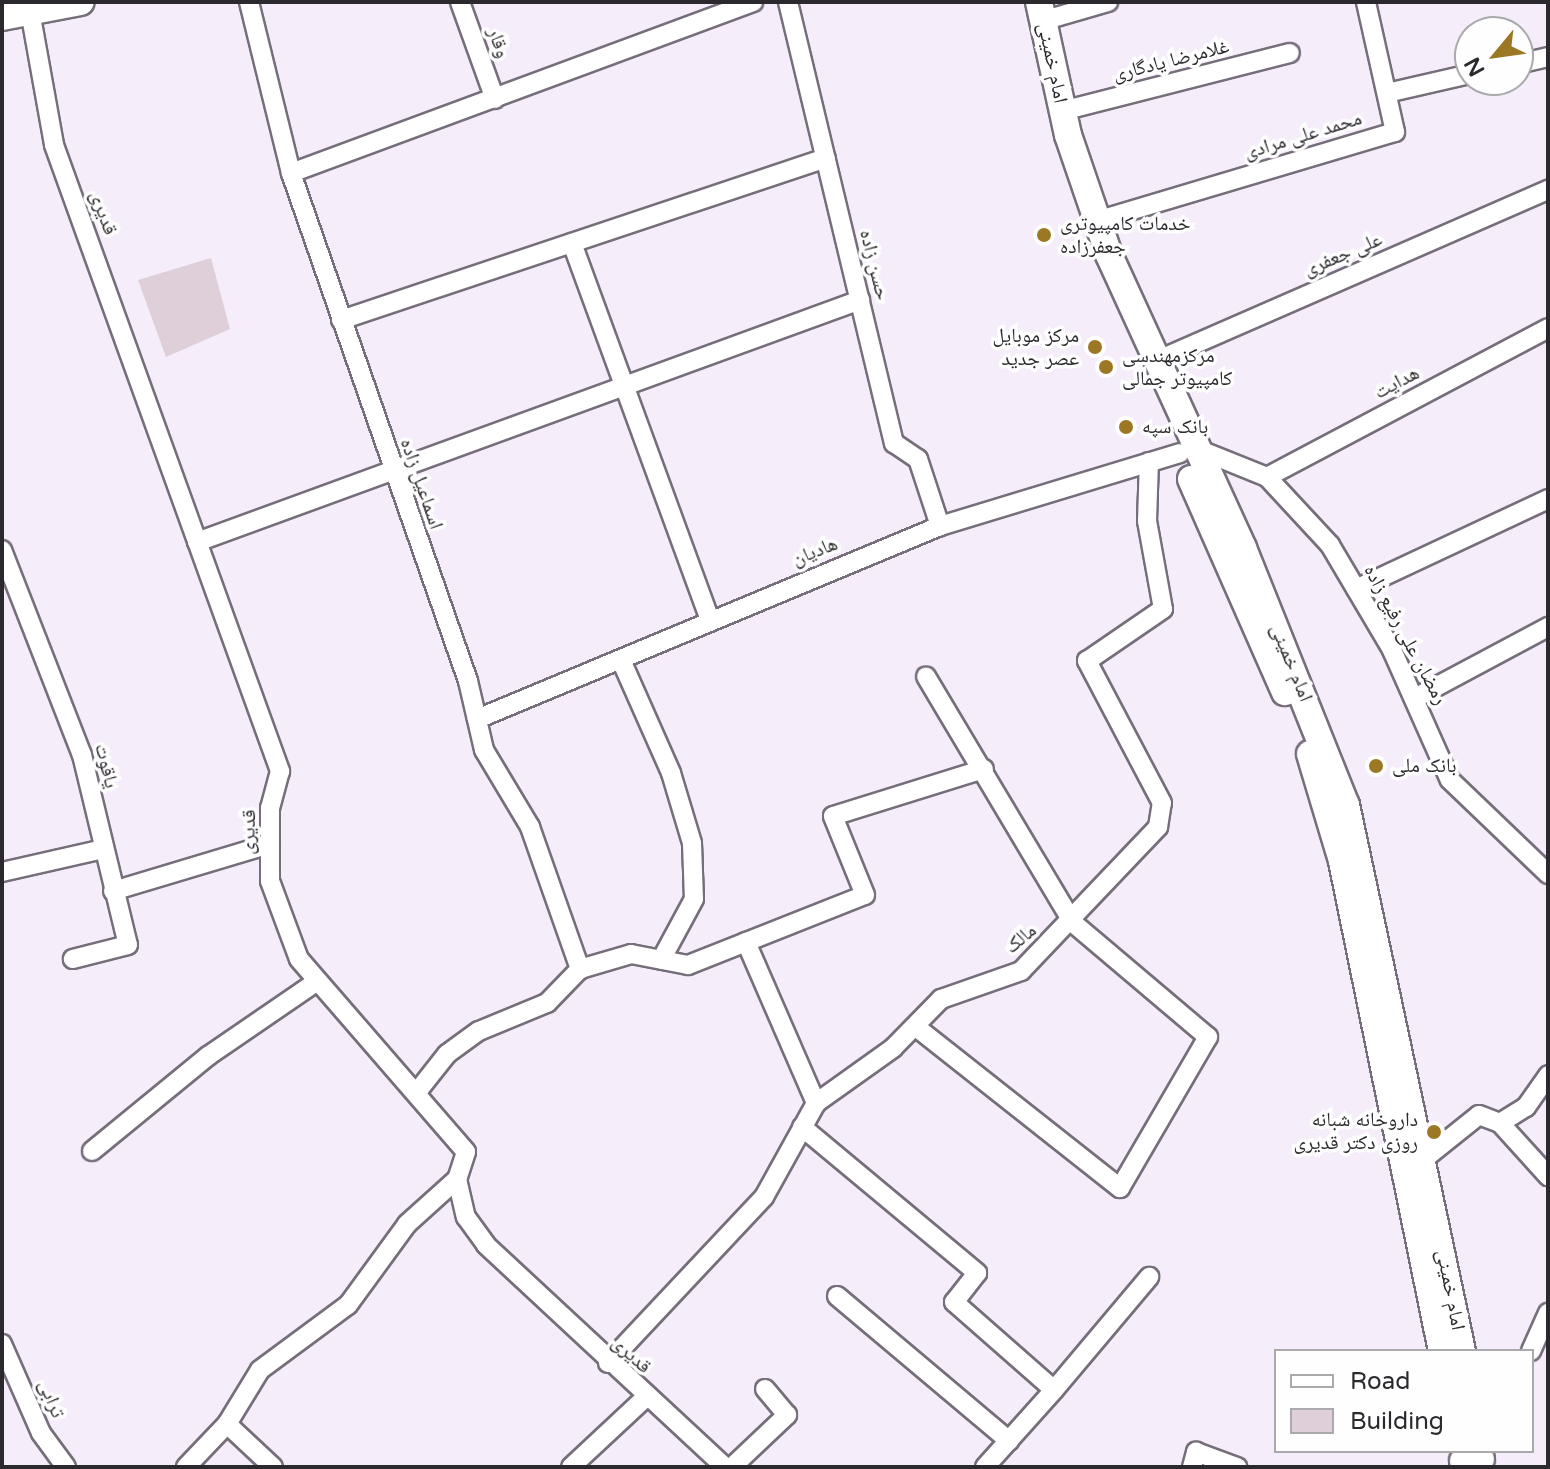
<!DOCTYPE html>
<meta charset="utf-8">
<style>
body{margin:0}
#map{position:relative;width:1550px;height:1469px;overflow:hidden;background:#f5edfa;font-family:"Varela Round","Noto Naskh Arabic",sans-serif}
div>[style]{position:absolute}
.building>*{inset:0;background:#decfd8}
.roads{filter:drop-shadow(2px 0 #766e7a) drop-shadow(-2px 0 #766e7a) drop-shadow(0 2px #766e7a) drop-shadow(0 -2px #766e7a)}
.street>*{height:18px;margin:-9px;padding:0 9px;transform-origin:9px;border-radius:9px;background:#fff}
.secondary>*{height:26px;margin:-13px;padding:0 13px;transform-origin:13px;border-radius:13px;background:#fff}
.dots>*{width:22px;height:22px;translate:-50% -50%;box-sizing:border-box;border:4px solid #fefefe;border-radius:50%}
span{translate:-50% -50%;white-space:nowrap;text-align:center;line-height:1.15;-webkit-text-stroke:7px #fefefe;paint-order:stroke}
.street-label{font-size:20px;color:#2c292e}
.poi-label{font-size:20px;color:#2c292e}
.left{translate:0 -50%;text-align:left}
.right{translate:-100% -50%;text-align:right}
.frame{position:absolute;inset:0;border:4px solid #2c292e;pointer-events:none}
.legend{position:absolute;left:1274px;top:1349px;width:260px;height:104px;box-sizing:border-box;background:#fefefe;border:2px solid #aaa9ab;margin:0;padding:10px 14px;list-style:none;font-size:24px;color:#2c292e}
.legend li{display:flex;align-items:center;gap:16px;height:40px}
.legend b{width:40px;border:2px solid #aaa9ab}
.north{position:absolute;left:1454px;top:16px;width:80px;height:80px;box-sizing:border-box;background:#fefefe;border:2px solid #aaa9ab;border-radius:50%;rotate:241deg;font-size:22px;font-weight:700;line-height:32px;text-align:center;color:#2c292e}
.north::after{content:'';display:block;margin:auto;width:28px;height:36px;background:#9c7824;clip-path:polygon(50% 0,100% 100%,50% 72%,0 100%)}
</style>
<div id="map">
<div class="building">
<div style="clip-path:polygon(211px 258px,230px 329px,166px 357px,138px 280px)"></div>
</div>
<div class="roads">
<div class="street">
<div style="left:249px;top:2px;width:176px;rotate:76.2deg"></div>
<div style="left:291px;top:173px;width:538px;rotate:70.79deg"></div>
<div style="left:468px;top:681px;width:71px;rotate:76.9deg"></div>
<div style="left:484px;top:750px;width:90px;rotate:59.1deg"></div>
<div style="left:530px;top:827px;width:151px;rotate:70.6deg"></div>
<div style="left:460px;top:2px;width:103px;rotate:70.2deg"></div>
<div style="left:788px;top:2px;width:454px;rotate:76.5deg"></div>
<div style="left:894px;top:443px;width:29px;rotate:34deg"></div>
<div style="left:918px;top:459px;width:71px;rotate:71.8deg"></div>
<div style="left:30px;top:11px;width:136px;rotate:79.8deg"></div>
<div style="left:54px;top:145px;width:666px;rotate:70.15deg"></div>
<div style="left:280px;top:771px;width:38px;rotate:105deg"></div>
<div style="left:270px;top:808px;width:73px;rotate:90deg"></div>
<div style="left:270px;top:881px;width:83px;rotate:69.6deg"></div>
<div style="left:299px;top:959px;width:255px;rotate:49.1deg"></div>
<div style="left:466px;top:1152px;width:28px;rotate:108deg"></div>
<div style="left:457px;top:1179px;width:39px;rotate:77deg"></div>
<div style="left:466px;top:1217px;width:34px;rotate:54deg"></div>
<div style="left:486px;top:1245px;width:326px;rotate:42.9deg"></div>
<div style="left:1042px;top:21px;width:69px;rotate:-16.1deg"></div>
<div style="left:1518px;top:64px;width:31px;rotate:-13deg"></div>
<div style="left:1387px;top:93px;width:85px;rotate:-12.9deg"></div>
<div style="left:1062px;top:111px;width:235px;rotate:-14.3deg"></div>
<div style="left:291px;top:173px;width:493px;rotate:-20.3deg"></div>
<div style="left:1096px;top:221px;width:312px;rotate:-16.6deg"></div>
<div style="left:1395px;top:132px;width:133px;rotate:-102.6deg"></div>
<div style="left:572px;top:243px;width:402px;rotate:69.9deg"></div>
<div style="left:341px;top:320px;width:511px;rotate:-18.47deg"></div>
<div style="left:1156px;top:361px;width:428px;rotate:-23.6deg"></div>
<div style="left:1195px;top:448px;width:78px;rotate:21.9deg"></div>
<div style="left:1267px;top:477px;width:93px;rotate:47.2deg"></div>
<div style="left:1330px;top:545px;width:122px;rotate:59.4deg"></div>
<div style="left:1392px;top:650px;width:142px;rotate:66deg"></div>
<div style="left:1450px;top:780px;width:136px;rotate:43.8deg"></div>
<div style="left:1267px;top:477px;width:318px;rotate:-27.9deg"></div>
<div style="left:197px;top:542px;width:706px;rotate:-20.05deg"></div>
<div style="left:2px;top:550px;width:220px;rotate:68.7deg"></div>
<div style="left:82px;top:755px;width:195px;rotate:76.4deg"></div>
<div style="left:128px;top:945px;width:57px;rotate:165.7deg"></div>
<div style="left:1356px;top:589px;width:212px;rotate:-25.1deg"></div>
<div style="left:621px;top:660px;width:124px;rotate:66.1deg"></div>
<div style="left:671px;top:773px;width:73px;rotate:73.3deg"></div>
<div style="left:692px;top:843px;width:56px;rotate:88deg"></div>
<div style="left:694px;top:899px;width:69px;rotate:118.4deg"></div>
<div style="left:1415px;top:698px;width:151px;rotate:-28.1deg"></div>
<div style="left:477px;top:719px;width:502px;rotate:-22.63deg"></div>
<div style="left:940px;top:526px;width:251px;rotate:-16.9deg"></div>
<div style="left:2px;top:872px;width:104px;rotate:-12.8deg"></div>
<div style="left:113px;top:891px;width:164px;rotate:-16.7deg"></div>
<div style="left:746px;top:942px;width:176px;rotate:66.5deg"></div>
<div style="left:916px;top:1027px;width:260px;rotate:38.3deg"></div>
<div style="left:1120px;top:1188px;width:175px;rotate:-59.8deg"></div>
<div style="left:1208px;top:1037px;width:177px;rotate:-139.8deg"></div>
<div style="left:1073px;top:923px;width:287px;rotate:-120.8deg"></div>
<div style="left:417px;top:1092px;width:48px;rotate:-51.7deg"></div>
<div style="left:447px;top:1054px;width:39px;rotate:-36deg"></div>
<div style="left:479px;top:1031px;width:74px;rotate:-22.4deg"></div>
<div style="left:547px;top:1003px;width:47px;rotate:-45.9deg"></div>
<div style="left:580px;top:969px;width:53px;rotate:-16.4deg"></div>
<div style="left:631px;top:954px;width:58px;rotate:10.9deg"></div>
<div style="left:688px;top:965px;width:190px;rotate:-21.6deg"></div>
<div style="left:865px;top:895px;width:85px;rotate:-112.1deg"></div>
<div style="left:833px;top:816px;width:158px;rotate:-17.3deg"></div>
<div style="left:1500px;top:1123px;width:72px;rotate:47.8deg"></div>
<div style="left:802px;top:1127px;width:228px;rotate:39.8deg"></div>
<div style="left:977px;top:1273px;width:37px;rotate:128deg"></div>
<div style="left:954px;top:1302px;width:133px;rotate:41.3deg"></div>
<div style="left:1054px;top:1390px;width:148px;rotate:-49.9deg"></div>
<div style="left:92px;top:1151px;width:150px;rotate:-39.3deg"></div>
<div style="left:208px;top:1056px;width:131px;rotate:-34.4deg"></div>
<div style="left:1424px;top:1159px;width:70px;rotate:-38.7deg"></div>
<div style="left:1479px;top:1115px;width:22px;rotate:21deg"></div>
<div style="left:1500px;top:1123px;width:31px;rotate:-32deg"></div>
<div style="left:1526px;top:1107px;width:39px;rotate:-55deg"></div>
<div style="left:837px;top:1296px;width:225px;rotate:40.1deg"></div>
<div style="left:2px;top:1344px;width:97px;rotate:66.3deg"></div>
<div style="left:41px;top:1433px;width:42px;rotate:53.7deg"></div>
<div style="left:1531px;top:1351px;width:42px;rotate:-65.9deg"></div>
<div style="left:608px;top:1363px;width:228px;rotate:-46.8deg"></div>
<div style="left:764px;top:1197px;width:107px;rotate:-61deg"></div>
<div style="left:816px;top:1103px;width:95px;rotate:-35.5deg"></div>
<div style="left:893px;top:1048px;width:69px;rotate:-45.6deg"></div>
<div style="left:941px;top:999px;width:85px;rotate:-19.3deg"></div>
<div style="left:1021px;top:971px;width:199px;rotate:-46.4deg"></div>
<div style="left:1158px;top:827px;width:24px;rotate:-81deg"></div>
<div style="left:1162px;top:803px;width:161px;rotate:-117.8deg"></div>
<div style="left:1087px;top:661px;width:92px;rotate:-34.4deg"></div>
<div style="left:1163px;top:609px;width:89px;rotate:-100.3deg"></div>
<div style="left:1147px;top:521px;width:59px;rotate:-88.1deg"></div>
<div style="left:227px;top:1424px;width:63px;rotate:43.1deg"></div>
<div style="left:186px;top:1467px;width:59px;rotate:-46.4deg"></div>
<div style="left:227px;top:1424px;width:63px;rotate:-58.6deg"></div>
<div style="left:260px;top:1370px;width:109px;rotate:-36.5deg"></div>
<div style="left:348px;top:1305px;width:100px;rotate:-53.9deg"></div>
<div style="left:407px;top:1224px;width:67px;rotate:-42deg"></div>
<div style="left:571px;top:1467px;width:101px;rotate:-43deg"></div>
<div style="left:732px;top:1467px;width:76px;rotate:-43.4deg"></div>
<div style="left:787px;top:1415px;width:34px;rotate:-130deg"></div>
<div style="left:985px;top:1467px;width:103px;rotate:-48.1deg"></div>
<div style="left:1192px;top:1467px;width:16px;rotate:-75deg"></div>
<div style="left:1196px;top:1452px;width:44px;rotate:20.1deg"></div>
</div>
<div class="secondary">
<div style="left:1039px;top:2px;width:136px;rotate:77.7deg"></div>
<div style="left:1068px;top:135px;width:127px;rotate:71.1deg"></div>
<div style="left:1109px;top:255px;width:322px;rotate:65.4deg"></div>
<div style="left:1243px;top:548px;width:277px;rotate:68.2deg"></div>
<div style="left:1346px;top:805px;width:558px;rotate:78.01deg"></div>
<div style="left:2px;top:17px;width:80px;rotate:-10.8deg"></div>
<div style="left:1191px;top:479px;width:233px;rotate:66.2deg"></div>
<div style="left:1310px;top:754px;width:112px;rotate:73.3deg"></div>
<div style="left:1342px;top:861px;width:500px;rotate:78.47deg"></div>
<div style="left:1463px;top:1461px;width:18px;rotate:-6deg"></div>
</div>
</div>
<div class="dots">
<div style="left:1044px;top:235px;background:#9c7824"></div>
<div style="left:1095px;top:347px;background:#9c7824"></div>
<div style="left:1106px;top:367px;background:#9c7824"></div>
<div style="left:1126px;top:427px;background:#9c7824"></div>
<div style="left:1376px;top:766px;background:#9c7824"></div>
<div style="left:1434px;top:1132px;background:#9c7824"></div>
</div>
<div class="street-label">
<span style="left:498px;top:43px;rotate:71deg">وقار</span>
<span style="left:1171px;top:61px;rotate:-14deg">غلامرضا یادگاری</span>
<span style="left:1052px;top:63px;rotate:78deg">امام خمینی</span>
<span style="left:1303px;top:136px;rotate:-17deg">محمد علی مرادی</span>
<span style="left:103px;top:213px;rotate:70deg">قدیری</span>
<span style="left:1343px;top:255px;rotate:-23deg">علی جعفری</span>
<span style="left:874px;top:265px;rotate:76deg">حسن زاده</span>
<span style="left:1397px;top:383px;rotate:-28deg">هدایت</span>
<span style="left:421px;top:484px;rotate:71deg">اسماعیل زاده</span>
<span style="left:815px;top:552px;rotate:-22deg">هادیان</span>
<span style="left:1405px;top:635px;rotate:62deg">رمضان علی رفیع زاده</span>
<span style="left:1291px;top:663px;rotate:68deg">امام خمینی</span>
<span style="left:106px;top:766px;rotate:76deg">یاقوت</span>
<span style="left:249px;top:832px;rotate:-88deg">قدیری</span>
<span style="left:1021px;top:939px;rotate:-40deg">مالک</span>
<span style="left:1450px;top:1290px;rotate:79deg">امام خمینی</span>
<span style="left:631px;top:1355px;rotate:42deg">قدیری</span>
<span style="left:51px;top:1399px;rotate:68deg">ترابی</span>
</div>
<div class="poi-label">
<span class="left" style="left:1060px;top:236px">خدمات کامپیوتری<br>جعفرزاده</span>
<span class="right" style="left:1079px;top:348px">مرکز موبایل<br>عصر جدید</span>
<span class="left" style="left:1122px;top:368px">مرکزمهندسی<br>کامپیوتر جمالی</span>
<span class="left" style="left:1142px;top:427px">بانک سپه</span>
<span class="left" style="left:1392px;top:766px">بانک ملی</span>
<span class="right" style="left:1418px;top:1132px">داروخانه شبانه<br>روزی دکتر قدیری</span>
</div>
<div class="frame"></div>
<ul class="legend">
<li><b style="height:10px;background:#fff"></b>Road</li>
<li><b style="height:22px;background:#decfd8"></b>Building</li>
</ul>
<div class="north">N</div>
</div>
